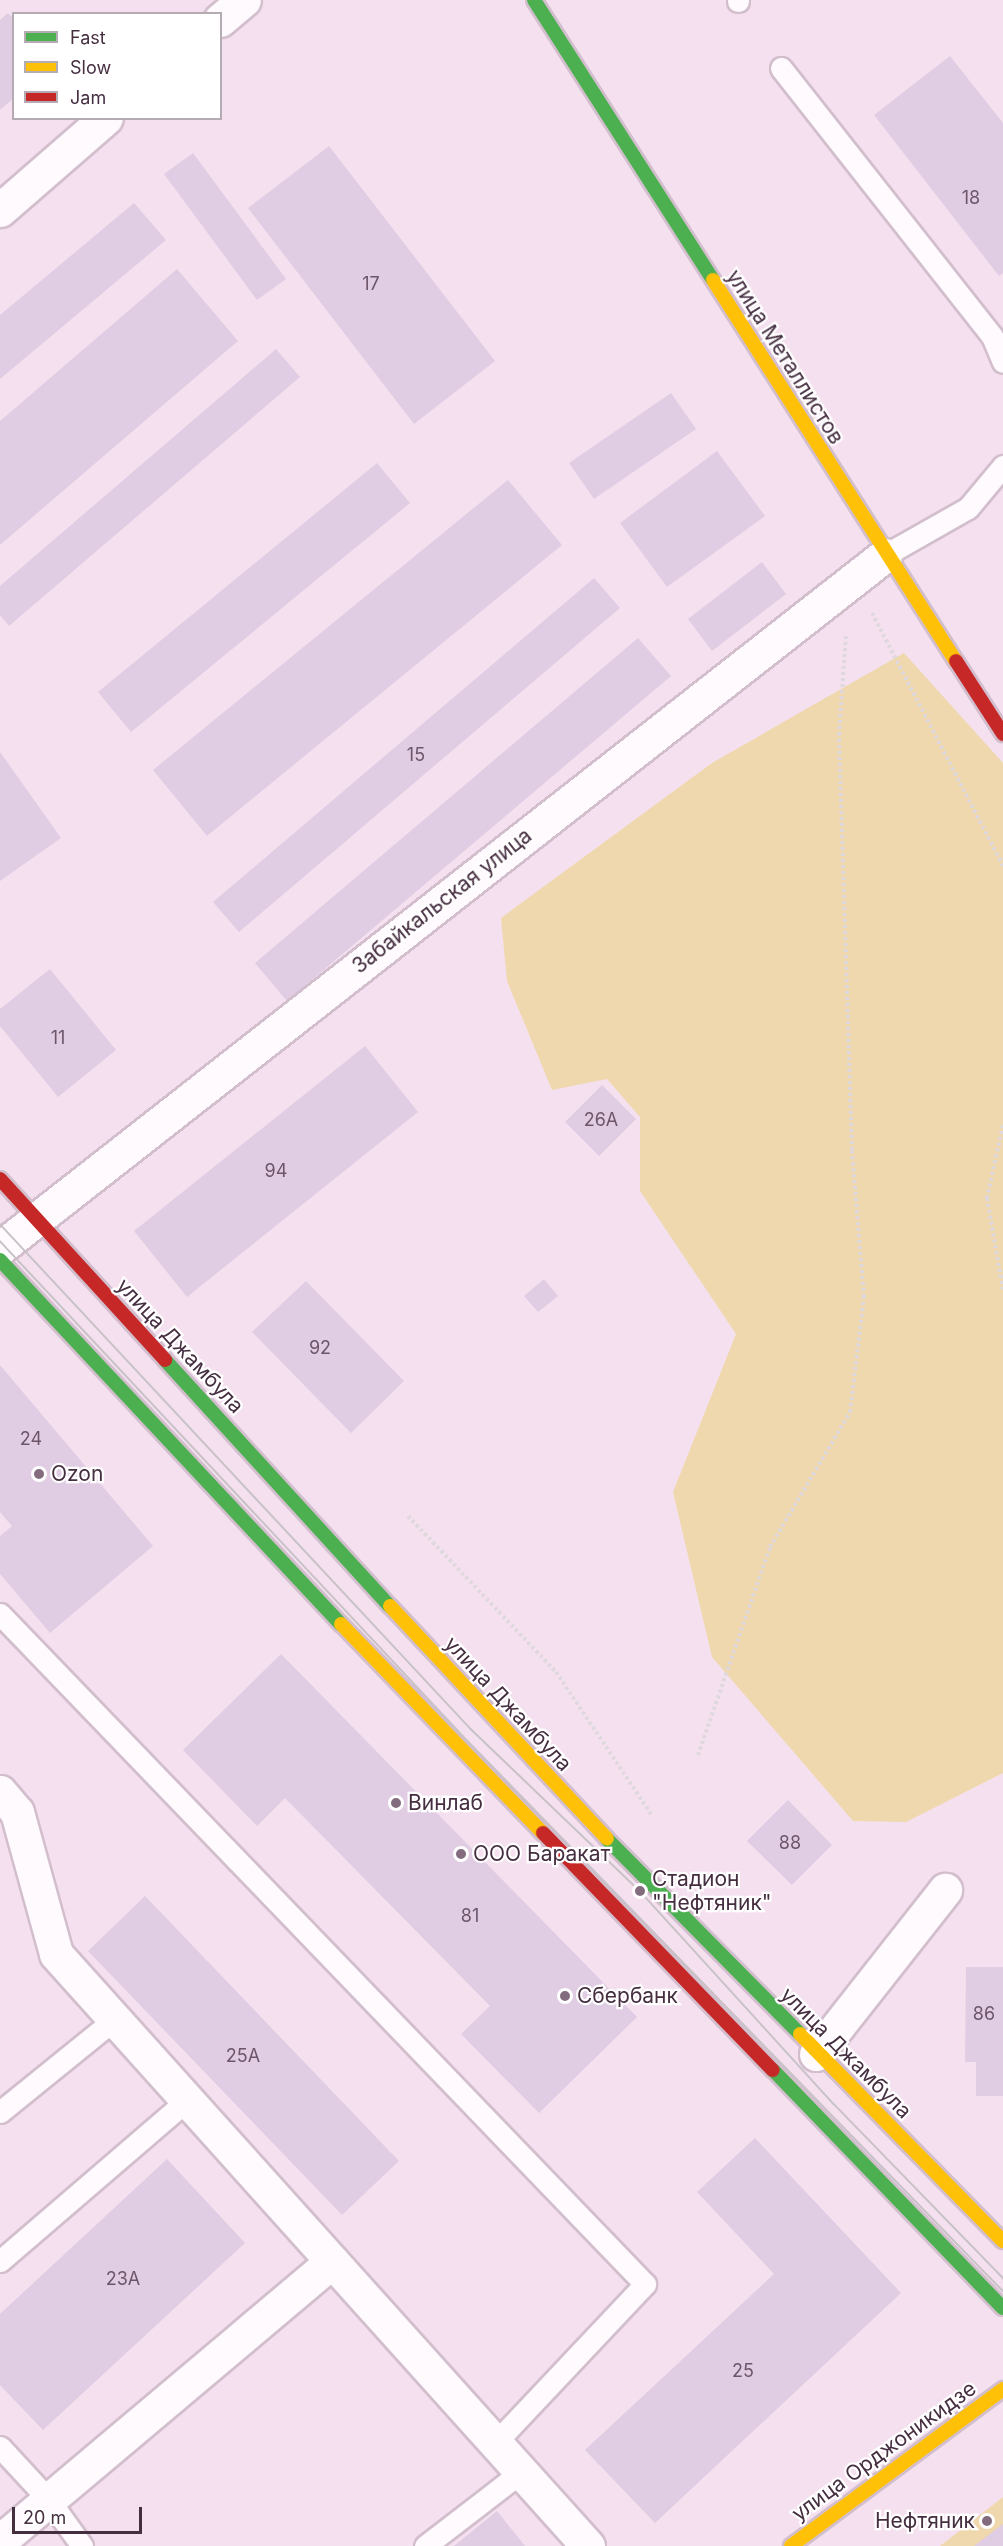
<!DOCTYPE html>
<meta charset="utf-8">
<style>
body{margin:0}
#map{position:relative;width:1003px;height:2546px;overflow:hidden;background:#f5e0ef;font-family:Inter,sans-serif}
div>[style]{position:absolute}
.green>*{inset:0;background:#efd8ad}
.building>*{inset:0;background:#e0cce3}
.path>*{height:4px;margin-top:-2px;transform-origin:0;background:repeating-linear-gradient(90deg,#dfd8dd 0 3px,transparent 0 6px)}
.roads{filter:drop-shadow(2px 0 #d2becd) drop-shadow(-2px 0 #d2becd) drop-shadow(0 2px #d2becd) drop-shadow(0 -2px #d2becd)}
.lane>*{height:21px;margin:-10.5px;padding:0 10.5px;transform-origin:10.5px;border-radius:10.5px;background:#fefafd}
.street>*{height:33px;margin:-16.5px;padding:0 16.5px;transform-origin:16.5px;border-radius:16.5px;background:#fefafd}
.fast>*{height:14px;margin:-7px;padding:0 7px;transform-origin:7px;border-radius:7px;background:#4caf50}
.slow>*{height:14px;margin:-7px;padding:0 7px;transform-origin:7px;border-radius:7px;background:#ffc107}
.jam>*{height:14px;margin:-7px;padding:0 7px;transform-origin:7px;border-radius:7px;background:#c62828}
.tram>*{height:1.5px;margin:-0.75px;padding:0 0.75px;transform-origin:0.75px;border-radius:0.75px;background:#c8c2c6}
.dots>*{width:16px;height:16px;translate:-50% -50%;box-sizing:border-box;border:3px solid #fff;border-radius:50%}
span{translate:-50% -50%;white-space:nowrap;text-align:center;line-height:1.15;-webkit-text-stroke:4.5px #fff;paint-order:stroke}
.number-label{font-size:18px;color:#6d566a}
.number-label span{-webkit-text-stroke-width:0}
.street-label{font-size:21px;color:#462e41}
.poi-label{font-size:21px;color:#462e41}
.left{translate:0 -50%;text-align:left}
.right{translate:-100% -50%;text-align:right}
.legend{position:absolute;left:12px;top:12px;width:210px;height:108px;box-sizing:border-box;background:#fff;border:2px solid #b5abb3;margin:0;padding:8px 10px;list-style:none;font-size:18px;color:#462e41}
.legend li{display:flex;align-items:center;gap:12px;height:30px}
.legend b{width:30px;border:2px solid #b5abb3}
.scale{position:absolute;left:12px;top:2507px;width:130px;height:27px;box-sizing:border-box;border:3px solid #462e41;border-top:0;padding-left:8px;font-size:18px;line-height:21px;white-space:nowrap;color:#462e41;-webkit-text-stroke:4px #fff;paint-order:stroke}
</style>
<div id="map">
<div class="green">
<div style="clip-path:polygon(904px 653px,1003px 763px,1003px 1773px,906px 1822px,853px 1821px,712px 1657px,673px 1492px,736px 1334px,640px 1191px,640px 1117px,607px 1079px,552px 1090px,507px 981px,501px 918px,712px 763px)"></div>
<div style="clip-path:polygon(1003px 2497px,1003px 2546px,940px 2546px)"></div>
</div>
<div class="building">
<div style="clip-path:polygon(8px 13px,14px 19px,14px 98px,0 110px,0 20px)"></div>
<div style="clip-path:polygon(950px 56px,1003px 123px,1003px 273px,999px 276px,874px 115px)"></div>
<div style="clip-path:polygon(329px 146px,495px 361px,414px 424px,248px 208px)"></div>
<div style="clip-path:polygon(193px 153px,286px 279px,257px 300px,164px 174px)"></div>
<div style="clip-path:polygon(134px 203px,166px 240px,0 379px,0 315px)"></div>
<div style="clip-path:polygon(177px 269px,238px 341px,0 545px,0 421px)"></div>
<div style="clip-path:polygon(276px 349px,300px 377px,9px 626px,0 615px,0 586px)"></div>
<div style="clip-path:polygon(671px 393px,696px 429px,594px 499px,569px 463px)"></div>
<div style="clip-path:polygon(717px 451px,765px 516px,667px 587px,620px 523px)"></div>
<div style="clip-path:polygon(377px 463px,410px 503px,131px 732px,98px 692px)"></div>
<div style="clip-path:polygon(508px 480px,562px 545px,207px 836px,153px 770px)"></div>
<div style="clip-path:polygon(762px 562px,786px 594px,712px 651px,688px 619px)"></div>
<div style="clip-path:polygon(594px 578px,620px 608px,239px 932px,213px 902px)"></div>
<div style="clip-path:polygon(638px 638px,671px 676px,287px 1001px,255px 963px)"></div>
<div style="clip-path:polygon(0 752px,61px 838px,0 881px)"></div>
<div style="clip-path:polygon(50px 969px,116px 1050px,58px 1097px,0 1026px,0 1009px)"></div>
<div style="clip-path:polygon(365px 1046px,418px 1112px,187px 1297px,134px 1231px)"></div>
<div style="clip-path:polygon(602px 1085px,636px 1119px,599px 1156px,565px 1122px)"></div>
<div style="clip-path:polygon(544px 1279px,558px 1296px,538px 1312px,524px 1296px)"></div>
<div style="clip-path:polygon(306px 1281px,404px 1381px,351px 1433px,252px 1332px)"></div>
<div style="clip-path:polygon(0 1365px,153px 1546px,50px 1633px,0 1574px,0 1536px,12px 1526px,0 1512px)"></div>
<div style="clip-path:polygon(281px 1654px,637px 2017px,539px 2113px,461px 2034px,490px 2006px,285px 1798px,257px 1826px,183px 1750px)"></div>
<div style="clip-path:polygon(788px 1800px,832px 1845px,792px 1885px,747px 1841px)"></div>
<div style="clip-path:polygon(145px 1896px,399px 2161px,342px 2215px,88px 1951px)"></div>
<div style="clip-path:polygon(966px 1967px,1003px 1967px,1003px 2096px,976px 2096px,976px 2062px,965px 2062px)"></div>
<div style="clip-path:polygon(755px 2138px,901px 2293px,655px 2523px,585px 2450px,774px 2274px,697px 2192px)"></div>
<div style="clip-path:polygon(167px 2159px,245px 2243px,43px 2430px,0 2385px,0 2314px)"></div>
<div style="clip-path:polygon(497px 2511px,525px 2546px,454px 2546px)"></div>
<div style="clip-path:polygon(1003px 2524px,1003px 2546px,974px 2546px)"></div>
</div>
<div class="path">
<div style="left:872px;top:613px;width:285px;rotate:62.6deg"></div>
<div style="left:1003px;top:1125px;width:75px;rotate:102.4deg"></div>
<div style="left:987px;top:1198px;width:93px;rotate:80.1deg"></div>
<div style="left:408px;top:1516px;width:215px;rotate:46.5deg"></div>
<div style="left:556px;top:1672px;width:171px;rotate:56.2deg"></div>
<div style="left:698px;top:1755px;width:220px;rotate:-70.9deg"></div>
<div style="left:770px;top:1547px;width:157px;rotate:-59.3deg"></div>
<div style="left:850px;top:1412px;width:116px;rotate:-83.1deg"></div>
<div style="left:864px;top:1297px;width:147px;rotate:-94.7deg"></div>
<div style="left:852px;top:1150px;width:415px;rotate:-91.8deg"></div>
<div style="left:839px;top:735px;width:99px;rotate:-86deg"></div>
</div>
<div class="roads">
<div class="lane">
<div style="left:738px;top:0;width:1px;rotate:90deg"></div>
<div style="left:781px;top:68px;width:341px;rotate:51.8deg"></div>
<div style="left:992px;top:336px;width:28px;rotate:67deg"></div>
<div style="left:885px;top:555px;width:95px;rotate:-29.5deg"></div>
<div style="left:968px;top:508px;width:55px;rotate:-50.2deg"></div>
<div style="left:0;top:1614px;width:930px;rotate:46.09deg"></div>
<div style="left:645px;top:2284px;width:219px;rotate:133.3deg"></div>
<div style="left:0;top:2112px;width:148px;rotate:-39deg"></div>
<div style="left:0;top:2261px;width:247px;rotate:-40.7deg"></div>
<div style="left:0;top:2447px;width:72px;rotate:47.2deg"></div>
<div style="left:49px;top:2500px;width:57px;rotate:54.3deg"></div>
<div style="left:425px;top:2546px;width:121px;rotate:-37.6deg"></div>
</div>
<div class="street">
<div style="left:220px;top:20px;width:31px;rotate:-40deg"></div>
<div style="left:0;top:210px;width:140px;rotate:-41deg"></div>
<div style="left:0;top:1248px;width:1124px;rotate:-38.06deg"></div>
<div style="left:0;top:1792px;width:26px;rotate:50deg"></div>
<div style="left:17px;top:1812px;width:147px;rotate:74.6deg"></div>
<div style="left:56px;top:1954px;width:796px;rotate:48.06deg"></div>
<div style="left:816px;top:2054px;width:209px;rotate:-51.8deg"></div>
<div style="left:0;top:2541px;width:434px;rotate:-40.1deg"></div>
</div>
<div class="fast">
<div style="left:534px;top:0;width:332px;rotate:57.4deg"></div>
<div style="left:0;top:1260px;width:499px;rotate:46.9deg"></div>
<div style="left:165px;top:1360px;width:333px;rotate:47.6deg"></div>
<div style="left:607px;top:1839px;width:274px;rotate:45.3deg"></div>
<div style="left:773px;top:2070px;width:331px;rotate:46deg"></div>
</div>
<div class="slow">
<div style="left:713px;top:280px;width:452px;rotate:57.5deg"></div>
<div style="left:390px;top:1606px;width:318px;rotate:47deg"></div>
<div style="left:341px;top:1624px;width:291px;rotate:46deg"></div>
<div style="left:800px;top:2034px;width:290px;rotate:45.6deg"></div>
<div style="left:791px;top:2546px;width:264px;rotate:-36.5deg"></div>
</div>
<div class="jam">
<div style="left:956px;top:661px;width:87px;rotate:57.2deg"></div>
<div style="left:0;top:1179px;width:245px;rotate:47.6deg"></div>
<div style="left:543px;top:1833px;width:330px;rotate:45.9deg"></div>
</div>
</div>
<div class="tram">
<div style="left:0;top:1224px;width:691px;rotate:47deg"></div>
<div style="left:471px;top:1729px;width:234px;rotate:43.8deg"></div>
<div style="left:640px;top:1891px;width:288px;rotate:47.7deg"></div>
<div style="left:834px;top:2104px;width:243px;rotate:45.8deg"></div>
<div style="left:0;top:1241px;width:678px;rotate:46.91deg"></div>
<div style="left:463px;top:1736px;width:774px;rotate:45.78deg"></div>
</div>
<div class="dots">
<div style="left:39px;top:1474px;background:#836c7e"></div>
<div style="left:396px;top:1803px;background:#836c7e"></div>
<div style="left:461px;top:1854px;background:#836c7e"></div>
<div style="left:640px;top:1891px;background:#836c7e"></div>
<div style="left:565px;top:1996px;background:#836c7e"></div>
<div style="left:987px;top:2521px;background:#836c7e"></div>
</div>
<div class="number-label">
<span style="left:971px;top:198px">18</span>
<span style="left:371px;top:284px">17</span>
<span style="left:416px;top:755px">15</span>
<span style="left:58px;top:1038px">11</span>
<span style="left:601px;top:1120px">26А</span>
<span style="left:276px;top:1171px">94</span>
<span style="left:320px;top:1348px">92</span>
<span style="left:31px;top:1439px">24</span>
<span style="left:790px;top:1843px">88</span>
<span style="left:470px;top:1916px">81</span>
<span style="left:984px;top:2014px">86</span>
<span style="left:243px;top:2056px">25А</span>
<span style="left:123px;top:2279px">23А</span>
<span style="left:743px;top:2371px">25</span>
</div>
<div class="street-label">
<span style="left:785px;top:357px;rotate:58deg">улица Металлистов</span>
<span style="left:442px;top:901px;rotate:-38deg">Забайкальская улица</span>
<span style="left:180px;top:1346px;rotate:47deg">улица Джамбула</span>
<span style="left:508px;top:1704px;rotate:47deg">улица Джамбула</span>
<span style="left:846px;top:2053px;rotate:45deg">улица Джамбула</span>
<span style="left:884px;top:2451px;rotate:-36deg">улица Орджоникидзе</span>
</div>
<div class="poi-label">
<span class="left" style="left:51px;top:1474px">Ozon</span>
<span class="left" style="left:408px;top:1803px">Винлаб</span>
<span class="left" style="left:473px;top:1854px">ООО Баракат</span>
<span class="left" style="left:652px;top:1891px">Стадион<br>"Нефтяник"</span>
<span class="left" style="left:577px;top:1996px">Сбербанк</span>
<span class="right" style="left:975px;top:2521px">Нефтяник</span>
</div>
<ul class="legend">
<li><b style="height:8px;background:#4caf50"></b>Fast</li>
<li><b style="height:8px;background:#ffc107"></b>Slow</li>
<li><b style="height:8px;background:#c62828"></b>Jam</li>
</ul>
<div class="scale">20 m</div>
</div>
